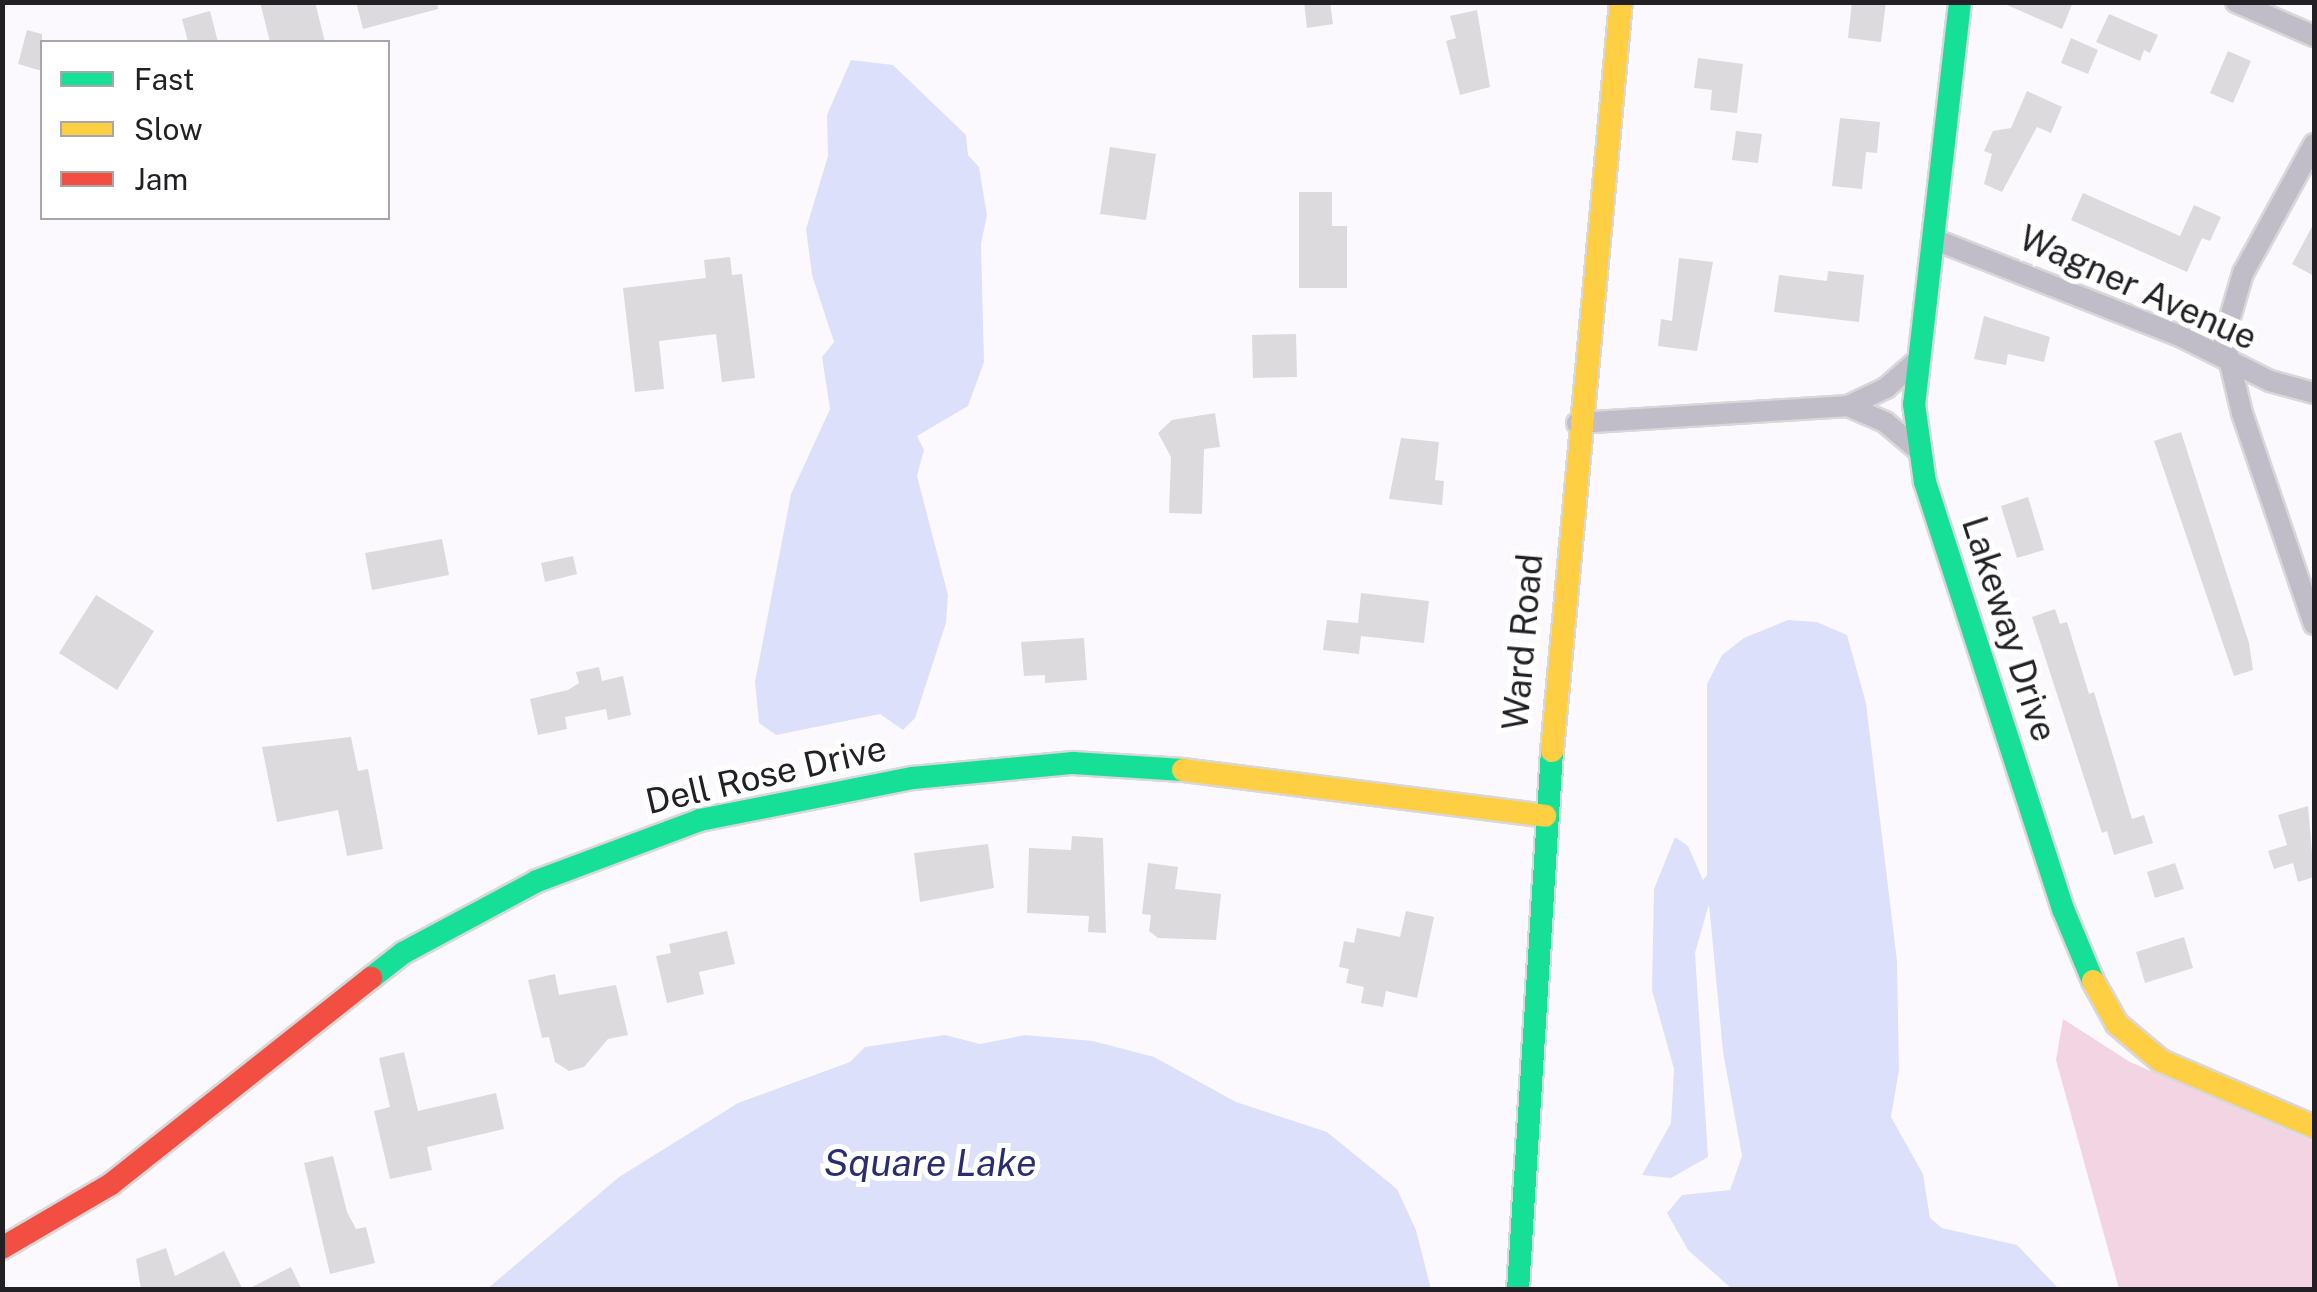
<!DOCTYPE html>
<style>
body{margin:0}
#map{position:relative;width:2317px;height:1292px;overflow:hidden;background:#fcf9fe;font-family:"Public Sans",sans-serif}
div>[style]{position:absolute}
.green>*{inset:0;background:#f3d4e2}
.water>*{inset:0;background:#dce0fb}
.building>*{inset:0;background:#dddade}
.roads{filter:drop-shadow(2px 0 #d9d7da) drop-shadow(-2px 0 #d9d7da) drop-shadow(0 2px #d9d7da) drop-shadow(0 -2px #d9d7da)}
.street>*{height:20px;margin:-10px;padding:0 10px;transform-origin:10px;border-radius:10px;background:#c0bcc8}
.fast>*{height:22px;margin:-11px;padding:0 11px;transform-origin:11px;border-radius:11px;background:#16e098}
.slow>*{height:22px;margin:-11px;padding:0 11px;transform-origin:11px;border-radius:11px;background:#ffcf43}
.jam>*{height:22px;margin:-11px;padding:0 11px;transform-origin:11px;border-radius:11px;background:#f24e42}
span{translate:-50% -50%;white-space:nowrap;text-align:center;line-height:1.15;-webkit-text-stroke:10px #fff;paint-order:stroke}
.street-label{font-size:35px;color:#232025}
.water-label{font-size:38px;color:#2b2d71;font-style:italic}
.frame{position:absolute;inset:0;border:5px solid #232025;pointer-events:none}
.legend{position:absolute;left:40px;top:40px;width:350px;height:180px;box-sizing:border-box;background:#fff;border:2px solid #a7a6a8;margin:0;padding:12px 18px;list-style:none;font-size:30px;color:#232025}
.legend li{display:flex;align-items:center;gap:20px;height:50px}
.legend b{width:50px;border:2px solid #a7a6a8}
</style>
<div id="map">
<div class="green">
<div style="clip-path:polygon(2063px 1019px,2130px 1062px,2314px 1142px,2314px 1289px,2119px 1289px,2056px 1060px)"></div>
</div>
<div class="water">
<div style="clip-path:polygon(851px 60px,893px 65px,966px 135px,968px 155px,979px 167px,987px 215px,981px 244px,984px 362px,968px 406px,917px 436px,924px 450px,917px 476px,948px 595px,946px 623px,915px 718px,903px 730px,880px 714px,776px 735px,759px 723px,755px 682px,791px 494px,830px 409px,822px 357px,834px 342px,812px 275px,806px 229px,828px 156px,827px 115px)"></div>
<div style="clip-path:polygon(1788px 620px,1817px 622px,1847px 635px,1866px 703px,1897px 961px,1899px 1070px,1891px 1117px,1923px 1174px,1930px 1218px,1942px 1228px,2017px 1245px,2059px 1289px,1732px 1289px,1688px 1250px,1667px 1213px,1682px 1195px,1730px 1190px,1742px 1156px,1723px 1052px,1709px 904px,1695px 953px,1708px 1157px,1671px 1178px,1642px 1175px,1671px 1123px,1674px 1069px,1652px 990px,1654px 889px,1675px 837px,1688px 846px,1703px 880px,1707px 875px,1707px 684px,1722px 655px,1744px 638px)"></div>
<div style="clip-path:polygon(945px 1035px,980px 1044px,1025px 1035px,1093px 1041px,1154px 1057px,1236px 1102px,1327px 1132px,1397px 1189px,1416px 1230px,1431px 1289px,487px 1289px,619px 1177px,738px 1103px,850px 1062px,865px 1047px)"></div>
</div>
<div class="building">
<div style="clip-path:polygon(260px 2px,315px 2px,325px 42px,270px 42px)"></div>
<div style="clip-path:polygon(356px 2px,437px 2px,438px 9px,363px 29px)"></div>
<div style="clip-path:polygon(1304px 2px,1330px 2px,1333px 24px,1307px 28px)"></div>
<div style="clip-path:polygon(1852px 2px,1886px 2px,1881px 42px,1848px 38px)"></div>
<div style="clip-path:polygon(2000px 2px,2073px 2px,2062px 29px)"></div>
<div style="clip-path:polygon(1477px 10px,1490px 87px,1460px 95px,1446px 41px,1456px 38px,1450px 16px)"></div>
<div style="clip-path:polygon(210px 11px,218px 42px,188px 42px,182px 19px)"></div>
<div style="clip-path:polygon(2109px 14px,2158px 35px,2150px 53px,2144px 50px,2140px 61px,2096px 42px)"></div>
<div style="clip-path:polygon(27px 30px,42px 34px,42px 71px,18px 64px)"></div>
<div style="clip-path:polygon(2071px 38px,2098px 50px,2088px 74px,2061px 63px)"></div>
<div style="clip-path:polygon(2228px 51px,2251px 61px,2233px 103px,2210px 93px)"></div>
<div style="clip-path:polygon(1698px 58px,1743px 64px,1737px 113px,1710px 110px,1712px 90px,1694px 88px)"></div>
<div style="clip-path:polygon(2027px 91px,2062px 107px,2051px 133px,2037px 127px,2002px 192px,1984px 184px,1992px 154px,1984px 151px,1993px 131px,2011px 128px)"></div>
<div style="clip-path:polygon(1840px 118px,1880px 122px,1877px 153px,1866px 152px,1862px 189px,1832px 186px)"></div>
<div style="clip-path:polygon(1736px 131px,1762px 134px,1758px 163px,1732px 160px)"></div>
<div style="clip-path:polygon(1110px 147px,1156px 154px,1146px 220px,1100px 214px)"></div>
<div style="clip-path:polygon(1299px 192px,1332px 192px,1332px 226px,1347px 226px,1347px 288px,1299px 288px)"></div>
<div style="clip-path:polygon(2083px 193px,2180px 236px,2194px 205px,2221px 217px,2210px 241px,2202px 238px,2187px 272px,2071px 220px)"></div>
<div style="clip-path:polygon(2314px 223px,2314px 276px,2292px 264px)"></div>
<div style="clip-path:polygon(730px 257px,732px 275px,742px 274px,755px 378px,722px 382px,716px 334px,659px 341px,664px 389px,635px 392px,623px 288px,706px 278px,704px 260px)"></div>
<div style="clip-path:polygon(1679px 258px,1713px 262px,1697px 351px,1658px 346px,1661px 319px,1672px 321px)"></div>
<div style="clip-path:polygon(1828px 271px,1864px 275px,1859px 322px,1774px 312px,1779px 275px,1827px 281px)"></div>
<div style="clip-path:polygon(1984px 316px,2050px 337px,2044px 362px,2008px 354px,2006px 365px,1974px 359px)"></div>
<div style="clip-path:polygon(1296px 334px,1297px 377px,1253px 378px,1252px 335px)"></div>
<div style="clip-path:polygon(1215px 413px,1220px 447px,1204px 449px,1202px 514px,1169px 513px,1171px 457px,1158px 433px,1172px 420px)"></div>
<div style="clip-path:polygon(2181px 432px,2249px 643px,2253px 670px,2234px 676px,2154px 441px)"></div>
<div style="clip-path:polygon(1401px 438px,1439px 442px,1435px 480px,1444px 481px,1442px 505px,1389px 499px)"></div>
<div style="clip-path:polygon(2028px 497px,2044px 550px,2017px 558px,2001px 506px)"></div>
<div style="clip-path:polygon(442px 539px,449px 575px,372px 590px,365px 553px)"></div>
<div style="clip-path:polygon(573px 556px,577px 574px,545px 582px,541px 563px)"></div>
<div style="clip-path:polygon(1361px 593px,1429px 601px,1424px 643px,1361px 636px,1359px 654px,1323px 650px,1327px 620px,1358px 623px)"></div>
<div style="clip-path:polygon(96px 595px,154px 631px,117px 690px,59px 653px)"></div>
<div style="clip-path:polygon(2055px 609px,2060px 624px,2067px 622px,2089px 694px,2094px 692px,2132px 819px,2144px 815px,2153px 843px,2114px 855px,2107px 831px,2102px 833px,2032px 617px)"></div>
<div style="clip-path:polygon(1084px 638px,1087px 680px,1045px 683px,1045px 675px,1024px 676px,1021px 642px)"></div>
<div style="clip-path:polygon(599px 667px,602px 681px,623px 676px,631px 715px,608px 720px,606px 709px,565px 717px,567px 729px,538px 735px,530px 699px,568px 690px,579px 683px,576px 672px)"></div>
<div style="clip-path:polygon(351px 737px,358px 771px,368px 769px,383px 849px,347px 856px,338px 810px,277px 822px,262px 747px)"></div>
<div style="clip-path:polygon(2308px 806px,2314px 877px,2298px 882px,2293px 863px,2274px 869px,2268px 851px,2287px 845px,2278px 815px)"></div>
<div style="clip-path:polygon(1072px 836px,1103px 838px,1106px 933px,1088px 932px,1089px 916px,1027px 913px,1029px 848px,1071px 850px)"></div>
<div style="clip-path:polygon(988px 844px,994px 888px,920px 902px,914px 853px)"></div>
<div style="clip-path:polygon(1148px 863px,1178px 867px,1175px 889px,1221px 894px,1216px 940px,1158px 938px,1149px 931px,1151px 915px,1142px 914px)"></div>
<div style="clip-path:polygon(2175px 863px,2184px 889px,2155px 898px,2147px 872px)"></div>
<div style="clip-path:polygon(1406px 911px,1434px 917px,1417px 998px,1386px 991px,1383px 1007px,1361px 1003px,1364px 987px,1346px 983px,1349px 969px,1339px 967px,1344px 941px,1354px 943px,1357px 928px,1400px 937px)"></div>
<div style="clip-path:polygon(727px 931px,735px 964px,699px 972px,704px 994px,667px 1003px,656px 956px,671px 953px,669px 944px)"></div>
<div style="clip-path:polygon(2184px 937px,2193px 968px,2145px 983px,2136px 952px)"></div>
<div style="clip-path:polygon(555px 974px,559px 995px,616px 985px,628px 1035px,608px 1039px,584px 1067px,569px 1071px,555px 1062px,549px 1037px,542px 1038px,528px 980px)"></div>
<div style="clip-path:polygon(404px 1052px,418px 1111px,496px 1093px,504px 1129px,427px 1147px,432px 1170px,390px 1179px,374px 1111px,390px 1107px,379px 1058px)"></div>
<div style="clip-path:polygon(333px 1156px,347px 1212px,356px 1229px,366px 1227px,375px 1263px,330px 1274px,304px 1163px)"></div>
<div style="clip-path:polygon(166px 1248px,175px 1276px,224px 1251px,243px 1290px,141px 1290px,136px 1259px)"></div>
<div style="clip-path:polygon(291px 1267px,302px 1290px,246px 1290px)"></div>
</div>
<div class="roads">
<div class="street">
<div style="left:2236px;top:2px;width:85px;rotate:23.6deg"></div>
<div style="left:2314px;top:144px;width:147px;rotate:118.8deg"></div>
<div style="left:2243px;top:273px;width:68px;rotate:106.3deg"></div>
<div style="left:2224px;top:338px;width:77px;rotate:76.5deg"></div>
<div style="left:2242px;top:413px;width:223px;rotate:71.2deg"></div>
<div style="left:1936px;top:240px;width:264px;rotate:21.5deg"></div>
<div style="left:2182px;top:337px;width:98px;rotate:26.6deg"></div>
<div style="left:2270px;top:381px;width:46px;rotate:15.3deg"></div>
<div style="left:1848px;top:406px;width:40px;rotate:23.4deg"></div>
<div style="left:1885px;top:422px;width:42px;rotate:40.2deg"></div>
<div style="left:1577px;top:423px;width:272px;rotate:-3.6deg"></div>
<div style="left:1848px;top:406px;width:42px;rotate:-25.3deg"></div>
<div style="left:1886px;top:388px;width:44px;rotate:-41.3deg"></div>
</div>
<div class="fast">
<div style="left:1960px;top:2px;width:405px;rotate:96.5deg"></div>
<div style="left:1914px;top:404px;width:79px;rotate:82deg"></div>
<div style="left:1925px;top:482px;width:449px;rotate:72.1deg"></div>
<div style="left:2063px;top:909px;width:78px;rotate:67.4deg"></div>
<div style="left:371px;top:978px;width:41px;rotate:-38deg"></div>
<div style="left:403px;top:953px;width:152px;rotate:-28.2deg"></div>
<div style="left:537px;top:881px;width:174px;rotate:-20.5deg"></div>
<div style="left:700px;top:820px;width:217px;rotate:-11.2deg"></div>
<div style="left:913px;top:778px;width:161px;rotate:-5.4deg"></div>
<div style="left:1073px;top:763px;width:110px;rotate:3.6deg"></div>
<div style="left:1518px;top:1290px;width:540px;rotate:-86.39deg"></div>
</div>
<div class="slow">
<div style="left:1552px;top:751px;width:752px;rotate:-84.74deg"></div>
<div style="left:1183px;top:770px;width:365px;rotate:7.2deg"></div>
<div style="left:2093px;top:981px;width:49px;rotate:60.8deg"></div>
<div style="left:2117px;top:1024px;width:57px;rotate:40.1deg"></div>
<div style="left:2161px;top:1061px;width:167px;rotate:23.3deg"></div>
</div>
<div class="jam">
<div style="left:2px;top:1248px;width:126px;rotate:-30.4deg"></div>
<div style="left:111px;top:1184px;width:332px;rotate:-38.4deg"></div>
</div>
</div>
<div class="street-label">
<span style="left:2138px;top:288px;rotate:24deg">Wagner Avenue</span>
<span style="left:2009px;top:629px;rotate:72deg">Lakeway Drive</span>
<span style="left:1523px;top:642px;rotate:-85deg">Ward Road</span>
<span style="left:766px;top:775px;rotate:-13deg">Dell Rose Drive</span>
</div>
<div class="water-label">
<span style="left:930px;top:1163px">Square Lake</span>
</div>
<div class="frame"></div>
<ul class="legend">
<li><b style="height:12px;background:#16e098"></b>Fast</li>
<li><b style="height:12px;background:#ffcf43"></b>Slow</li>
<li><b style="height:12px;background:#f24e42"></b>Jam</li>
</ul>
</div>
